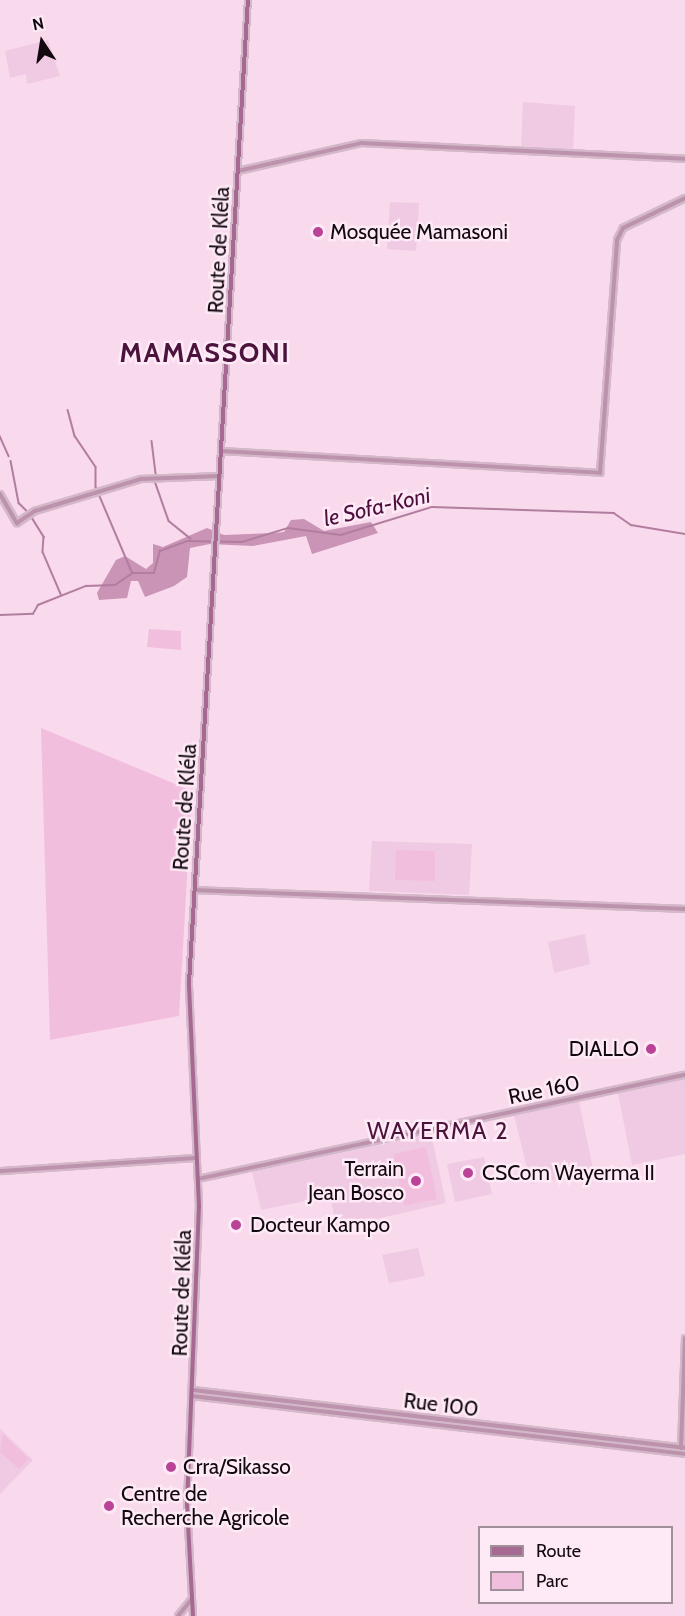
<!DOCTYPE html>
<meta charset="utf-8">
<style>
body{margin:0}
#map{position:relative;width:685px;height:1616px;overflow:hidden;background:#f9d9ec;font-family:Cabin,sans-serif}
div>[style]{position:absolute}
.built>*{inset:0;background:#f0cae2}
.green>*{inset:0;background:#f2bede}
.forest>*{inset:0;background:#c994b6}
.stream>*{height:1.5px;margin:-0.75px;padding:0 0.75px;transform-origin:0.75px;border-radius:0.75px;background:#b17e9f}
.roads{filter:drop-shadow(2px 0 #d4b8c9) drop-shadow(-2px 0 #d4b8c9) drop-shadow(0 2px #d4b8c9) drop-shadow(0 -2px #d4b8c9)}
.tertiary>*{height:4px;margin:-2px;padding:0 2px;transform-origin:2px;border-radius:2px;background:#bc92ac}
.secondary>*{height:4px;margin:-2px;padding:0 2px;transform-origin:2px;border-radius:2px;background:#a66991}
.dots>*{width:16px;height:16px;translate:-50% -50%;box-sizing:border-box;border:3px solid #feeaf6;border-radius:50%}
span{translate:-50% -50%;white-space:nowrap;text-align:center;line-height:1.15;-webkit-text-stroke:5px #feeaf6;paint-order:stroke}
.poi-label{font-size:21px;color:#12080f}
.left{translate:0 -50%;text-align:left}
.right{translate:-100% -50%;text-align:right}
.street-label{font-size:21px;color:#12080f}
.water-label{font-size:22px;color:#4e0e3d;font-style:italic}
.quarter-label{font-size:24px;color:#4c133c;letter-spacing:1.5px}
.district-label{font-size:27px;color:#4c133c;font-weight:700;letter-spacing:1.5px}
.legend{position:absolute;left:478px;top:1526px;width:195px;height:78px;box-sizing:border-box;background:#feeaf6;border:2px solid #a0909a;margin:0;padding:8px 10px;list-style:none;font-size:18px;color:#12080f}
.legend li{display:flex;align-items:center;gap:12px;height:30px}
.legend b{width:30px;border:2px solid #a0909a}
.north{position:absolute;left:12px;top:12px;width:60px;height:60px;-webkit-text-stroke:4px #feeaf6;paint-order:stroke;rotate:348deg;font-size:16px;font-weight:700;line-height:24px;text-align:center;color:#12080f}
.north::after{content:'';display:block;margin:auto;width:21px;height:27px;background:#12080f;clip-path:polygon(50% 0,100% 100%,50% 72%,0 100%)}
</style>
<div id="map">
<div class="built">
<div style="clip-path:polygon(48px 40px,60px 76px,27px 84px,26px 74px,10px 78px,5px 51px)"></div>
<div style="clip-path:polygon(523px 102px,575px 106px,573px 153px,521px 149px)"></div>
<div style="clip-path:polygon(390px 202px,419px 203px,416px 251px,387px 249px)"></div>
<div style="clip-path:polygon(372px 841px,472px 844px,469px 895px,369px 891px)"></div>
<div style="clip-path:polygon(585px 934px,590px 964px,554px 973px,548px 942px)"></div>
<div style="clip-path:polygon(685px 1078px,685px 1154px,632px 1165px,618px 1093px)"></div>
<div style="clip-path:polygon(579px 1102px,594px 1173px,531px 1184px,514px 1115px)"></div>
<div style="clip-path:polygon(431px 1134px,446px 1203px,337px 1228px,330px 1196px,261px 1210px,252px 1172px)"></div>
<div style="clip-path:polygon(484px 1157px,492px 1194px,455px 1202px,447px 1164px)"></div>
<div style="clip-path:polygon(418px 1248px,425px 1276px,389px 1283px,382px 1255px)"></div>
<div style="clip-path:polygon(0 1429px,33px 1460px,0 1494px)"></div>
</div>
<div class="green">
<div style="clip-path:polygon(149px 629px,181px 631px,181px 650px,147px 647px)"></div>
<div style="clip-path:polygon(41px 728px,192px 791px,179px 1016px,50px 1040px)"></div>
<div style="clip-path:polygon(396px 850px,435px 851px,435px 881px,395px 880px)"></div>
<div style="clip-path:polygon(426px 1147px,437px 1199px,404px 1206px,393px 1154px)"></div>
<div style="clip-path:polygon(3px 1434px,29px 1459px,19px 1469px,0 1452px)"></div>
</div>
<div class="forest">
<div style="clip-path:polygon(304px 519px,324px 531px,371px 522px,378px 533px,312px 554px,306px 536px,253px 546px,210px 544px,190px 548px,187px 577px,174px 586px,145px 597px,138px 581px,131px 581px,127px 598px,99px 600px,97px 593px,116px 560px,125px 556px,146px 569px,153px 563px,153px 544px,163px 547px,207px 528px,224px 535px,273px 533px,284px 532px,291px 520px)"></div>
</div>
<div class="stream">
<div style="left:68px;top:410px;width:27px;rotate:75deg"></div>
<div style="left:75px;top:436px;width:37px;rotate:56deg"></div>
<div style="left:96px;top:467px;width:20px;rotate:90deg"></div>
<div style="left:96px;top:487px;width:92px;rotate:67deg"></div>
<div style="left:0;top:436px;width:22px;rotate:66deg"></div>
<div style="left:152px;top:441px;width:34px;rotate:83deg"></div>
<div style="left:11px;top:461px;width:43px;rotate:79.2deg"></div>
<div style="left:19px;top:503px;width:13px;rotate:45deg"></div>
<div style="left:155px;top:481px;width:42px;rotate:70.7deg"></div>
<div style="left:169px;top:521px;width:28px;rotate:39deg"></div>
<div style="left:31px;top:516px;width:25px;rotate:58deg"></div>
<div style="left:44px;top:537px;width:15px;rotate:94deg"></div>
<div style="left:43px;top:552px;width:46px;rotate:66.8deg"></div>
<div style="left:0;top:615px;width:33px;rotate:-2deg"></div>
<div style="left:33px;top:614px;width:10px;rotate:-61deg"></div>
<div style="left:38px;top:605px;width:52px;rotate:-21.6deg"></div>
<div style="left:86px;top:586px;width:29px;rotate:-2deg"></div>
<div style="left:115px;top:585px;width:22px;rotate:-34deg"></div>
<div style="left:133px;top:573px;width:21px"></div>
<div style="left:154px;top:573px;width:23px;rotate:-75deg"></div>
<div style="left:160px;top:551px;width:29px;rotate:-20deg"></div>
<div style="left:187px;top:541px;width:55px;rotate:1deg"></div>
<div style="left:242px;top:542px;width:48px;rotate:-16.9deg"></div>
<div style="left:288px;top:528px;width:53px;rotate:7.5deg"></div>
<div style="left:341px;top:535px;width:95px;rotate:-17.1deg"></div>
<div style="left:432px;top:507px;width:182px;rotate:1.9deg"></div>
<div style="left:614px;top:513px;width:21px;rotate:35deg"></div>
<div style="left:631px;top:525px;width:55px;rotate:9.5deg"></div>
</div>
<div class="roads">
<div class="tertiary">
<div style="left:238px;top:171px;width:126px;rotate:-12.8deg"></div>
<div style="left:361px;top:143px;width:324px;rotate:2.8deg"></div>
<div style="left:223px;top:451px;width:378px;rotate:3.3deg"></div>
<div style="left:600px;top:473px;width:234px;rotate:-85.8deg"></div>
<div style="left:617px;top:240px;width:13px;rotate:-63deg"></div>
<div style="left:623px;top:228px;width:69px;rotate:-25.8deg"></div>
<div style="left:0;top:494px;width:34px;rotate:60deg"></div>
<div style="left:17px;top:523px;width:22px;rotate:-34deg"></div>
<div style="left:35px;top:511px;width:111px;rotate:-16.8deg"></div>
<div style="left:141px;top:479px;width:79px;rotate:-2.2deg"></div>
<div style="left:195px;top:890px;width:490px;rotate:2.2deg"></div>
<div style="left:0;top:1171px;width:197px;rotate:-3.8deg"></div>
<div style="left:198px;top:1179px;width:498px;rotate:-12.1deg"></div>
<div style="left:193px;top:1390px;width:495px;rotate:6.7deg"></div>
<div style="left:192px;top:1396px;width:496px;rotate:6.7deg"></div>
<div style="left:681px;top:1448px;width:110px;rotate:-87.9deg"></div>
<div style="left:178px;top:1616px;width:22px;rotate:-51deg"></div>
</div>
<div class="secondary">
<div style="left:193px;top:1616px;width:112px;rotate:-93.1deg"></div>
<div style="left:187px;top:1504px;width:298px;rotate:-87.7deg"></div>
<div style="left:199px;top:1206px;width:223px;rotate:-92.6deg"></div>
<div style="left:189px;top:983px;width:985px;rotate:-86.57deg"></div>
</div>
</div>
<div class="dots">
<div style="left:318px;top:232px;background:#ba4297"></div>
<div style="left:651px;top:1049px;background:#ba4297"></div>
<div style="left:468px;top:1173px;background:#ba4297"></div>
<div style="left:416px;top:1181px;background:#ba4297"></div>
<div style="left:236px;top:1225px;background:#ba4297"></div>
<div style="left:171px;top:1467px;background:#ba4297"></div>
<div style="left:109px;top:1506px;background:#ba4297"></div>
</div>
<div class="poi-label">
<span class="left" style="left:330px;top:232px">Mosquée Mamasoni</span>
<span class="right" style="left:639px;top:1049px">DIALLO</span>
<span class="right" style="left:404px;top:1181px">Terrain<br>Jean Bosco</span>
<span class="left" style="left:482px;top:1173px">CSCom Wayerma II</span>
<span class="left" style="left:250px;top:1225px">Docteur Kampo</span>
<span class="left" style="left:183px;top:1467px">Crra/Sikasso</span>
<span class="left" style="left:121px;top:1506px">Centre de<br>Recherche Agricole</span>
</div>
<div class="street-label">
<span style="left:219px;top:250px;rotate:-87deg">Route de Kléla</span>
<span style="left:185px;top:807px;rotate:-86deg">Route de Kléla</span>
<span style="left:544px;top:1090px;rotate:-12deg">Rue 160</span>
<span style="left:182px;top:1293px;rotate:-88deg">Route de Kléla</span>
<span style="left:441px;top:1405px;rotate:7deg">Rue 100</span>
</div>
<div class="water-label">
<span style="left:377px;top:507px;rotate:-13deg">le Sofa-Koni</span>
</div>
<div class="quarter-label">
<span style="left:438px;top:1131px">WAYERMA 2</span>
</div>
<div class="district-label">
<span style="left:205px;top:353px">MAMASSONI</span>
</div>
<ul class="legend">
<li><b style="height:8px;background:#a66991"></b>Route</li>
<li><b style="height:16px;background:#f2bede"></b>Parc</li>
</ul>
<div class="north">N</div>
</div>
